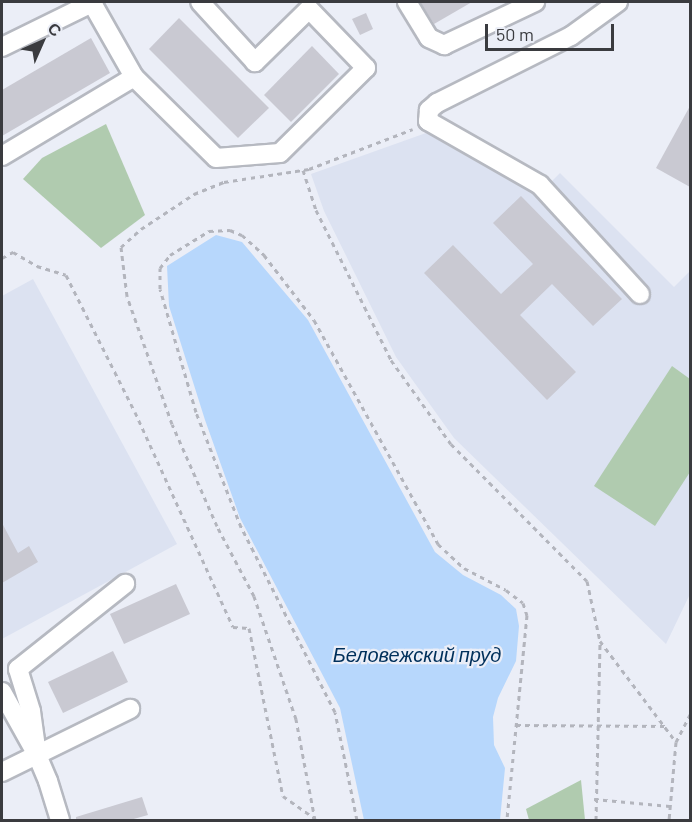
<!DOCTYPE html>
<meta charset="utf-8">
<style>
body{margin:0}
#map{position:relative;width:692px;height:822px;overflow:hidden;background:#ebeef7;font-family:Barlow,sans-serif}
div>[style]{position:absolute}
.built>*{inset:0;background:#dce2f1}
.green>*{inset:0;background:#b0cbaf}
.water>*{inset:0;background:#b7d7fc}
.building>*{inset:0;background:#c9c9d2}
.path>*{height:3px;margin-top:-1.5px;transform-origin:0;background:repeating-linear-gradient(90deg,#b3b5bd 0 4.5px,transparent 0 9px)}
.roads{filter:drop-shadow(2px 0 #b6b9c1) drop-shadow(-2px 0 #b6b9c1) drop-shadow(0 2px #b6b9c1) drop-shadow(0 -2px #b6b9c1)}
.minor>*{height:18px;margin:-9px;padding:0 9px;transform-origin:9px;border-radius:9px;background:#fff}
span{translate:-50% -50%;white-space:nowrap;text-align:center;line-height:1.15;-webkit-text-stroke:4.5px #ebeef7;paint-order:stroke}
.water-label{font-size:20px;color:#00305b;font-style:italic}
.frame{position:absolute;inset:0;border:3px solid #3a3b3f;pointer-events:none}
.north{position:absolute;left:12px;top:12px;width:60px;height:60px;-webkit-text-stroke:4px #ebeef7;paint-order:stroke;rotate:45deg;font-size:16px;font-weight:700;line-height:24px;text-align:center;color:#3a3b3f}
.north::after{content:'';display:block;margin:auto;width:21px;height:27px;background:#3a3b3f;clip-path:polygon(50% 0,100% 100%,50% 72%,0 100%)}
.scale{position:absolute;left:485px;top:24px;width:129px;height:27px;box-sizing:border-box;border:3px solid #3a3b3f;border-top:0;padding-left:8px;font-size:18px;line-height:21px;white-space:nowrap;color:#3a3b3f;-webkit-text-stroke:4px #ebeef7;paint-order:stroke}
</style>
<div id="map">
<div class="built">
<div style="clip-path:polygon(426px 133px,537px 196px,560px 173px,674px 287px,690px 271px,690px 594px,666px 644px,454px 438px,396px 357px,324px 211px,311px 174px)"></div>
<div style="clip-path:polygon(33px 279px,177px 544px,2px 639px,2px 296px)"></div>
</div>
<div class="green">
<div style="clip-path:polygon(106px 124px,145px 215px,101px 248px,23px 179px,42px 158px)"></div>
<div style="clip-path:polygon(672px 366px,690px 379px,690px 472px,655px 526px,594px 486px)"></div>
<div style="clip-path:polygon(581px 780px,585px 820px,529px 820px,526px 809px)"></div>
</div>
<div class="water">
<div style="clip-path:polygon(216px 235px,242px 242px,308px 320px,435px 552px,463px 575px,501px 595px,516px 609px,519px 626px,516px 661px,498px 698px,493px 717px,494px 745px,505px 768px,500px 820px,364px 820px,340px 708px,240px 518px,205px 420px,169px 306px,167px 266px)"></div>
</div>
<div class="building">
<div style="clip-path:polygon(420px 2px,472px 2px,434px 24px)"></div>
<div style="clip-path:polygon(366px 13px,373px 29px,360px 35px,352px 19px)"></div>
<div style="clip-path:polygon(179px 18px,269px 108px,238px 138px,149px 49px)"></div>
<div style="clip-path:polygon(91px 38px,110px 73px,2px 136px,2px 90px)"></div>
<div style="clip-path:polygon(312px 46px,339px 74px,291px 122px,264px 95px)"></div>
<div style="clip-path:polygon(690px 106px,690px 187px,656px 168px)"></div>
<div style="clip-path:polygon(521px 196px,622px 299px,593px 326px,552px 284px,520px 315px,576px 372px,547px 400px,424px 273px,453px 245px,501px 294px,533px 264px,493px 223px)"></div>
<div style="clip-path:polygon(2px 523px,18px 553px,29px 546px,38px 562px,2px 583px)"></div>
<div style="clip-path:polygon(176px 584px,190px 614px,124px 644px,110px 614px)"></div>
<div style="clip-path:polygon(113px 651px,128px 682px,63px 713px,48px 682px)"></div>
<div style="clip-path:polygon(142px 797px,148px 815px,130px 820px,76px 820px,76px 817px)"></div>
</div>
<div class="path">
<div style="left:303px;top:170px;width:42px;rotate:72deg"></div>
<div style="left:316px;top:210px;width:168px;rotate:63.4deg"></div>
<div style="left:391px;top:360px;width:103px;rotate:54.5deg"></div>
<div style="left:451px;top:444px;width:193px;rotate:45.2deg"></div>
<div style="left:587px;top:581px;width:61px;rotate:77.8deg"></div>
<div style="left:600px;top:641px;width:126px;rotate:53deg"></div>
<div style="left:676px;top:742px;width:78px;rotate:95.1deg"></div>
<div style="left:2px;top:258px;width:13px;rotate:-29deg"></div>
<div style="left:13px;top:252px;width:28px;rotate:30deg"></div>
<div style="left:37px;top:266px;width:30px;rotate:17deg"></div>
<div style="left:66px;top:275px;width:153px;rotate:63.3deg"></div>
<div style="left:135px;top:412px;width:236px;rotate:65.5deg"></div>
<div style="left:233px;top:627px;width:16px;rotate:4deg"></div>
<div style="left:249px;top:628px;width:171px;rotate:78.6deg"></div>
<div style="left:283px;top:796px;width:39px;rotate:35deg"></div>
<div style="left:516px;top:725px;width:150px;rotate:0.4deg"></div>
<div style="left:676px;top:742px;width:31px;rotate:-63deg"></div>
<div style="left:594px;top:799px;width:76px;rotate:5.3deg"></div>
<div style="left:315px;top:820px;width:103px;rotate:-100.7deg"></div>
<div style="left:296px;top:719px;width:130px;rotate:-108.9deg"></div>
<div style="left:254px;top:596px;width:79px;rotate:-117.9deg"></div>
<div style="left:217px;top:526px;width:111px;rotate:-113.8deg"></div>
<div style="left:172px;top:424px;width:136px;rotate:-109.4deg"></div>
<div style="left:127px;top:296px;width:49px;rotate:-97deg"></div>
<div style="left:121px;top:247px;width:27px;rotate:-42deg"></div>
<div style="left:141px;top:229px;width:64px;rotate:-33.4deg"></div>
<div style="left:194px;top:194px;width:32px;rotate:-22deg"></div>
<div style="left:224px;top:182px;width:86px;rotate:-8.7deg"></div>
<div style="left:309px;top:169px;width:111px;rotate:-21deg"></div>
<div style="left:357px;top:820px;width:110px;rotate:-101.5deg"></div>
<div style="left:335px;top:712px;width:208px;rotate:-116.9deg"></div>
<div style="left:241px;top:527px;width:123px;rotate:-111.4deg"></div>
<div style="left:196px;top:412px;width:128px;rotate:-106.3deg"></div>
<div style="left:160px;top:289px;width:21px;rotate:-90deg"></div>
<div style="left:160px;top:268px;width:16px;rotate:-52deg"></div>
<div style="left:170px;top:255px;width:46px;rotate:-31.6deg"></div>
<div style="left:209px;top:231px;width:21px;rotate:-3deg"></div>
<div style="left:230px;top:230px;width:13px;rotate:23deg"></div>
<div style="left:242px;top:235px;width:30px;rotate:42deg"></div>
<div style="left:264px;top:255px;width:82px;rotate:52.4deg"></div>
<div style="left:314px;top:320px;width:256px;rotate:61deg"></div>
<div style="left:438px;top:544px;width:35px;rotate:43deg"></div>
<div style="left:464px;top:568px;width:47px;rotate:27.6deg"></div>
<div style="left:506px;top:590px;width:21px;rotate:37deg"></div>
<div style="left:523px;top:603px;width:13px;rotate:72deg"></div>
<div style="left:527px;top:615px;width:206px;rotate:95.6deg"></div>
<div style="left:596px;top:820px;width:177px;rotate:-88.7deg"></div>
</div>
<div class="roads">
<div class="minor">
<div style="left:407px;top:2px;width:42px;rotate:58.6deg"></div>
<div style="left:429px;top:38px;width:17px;rotate:25deg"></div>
<div style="left:444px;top:45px;width:101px;rotate:-25.3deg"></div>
<div style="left:618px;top:2px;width:58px;rotate:144.1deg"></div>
<div style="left:571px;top:36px;width:150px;rotate:153.4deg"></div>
<div style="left:437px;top:103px;width:11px;rotate:139deg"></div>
<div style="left:429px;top:110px;width:11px;rotate:95deg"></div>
<div style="left:428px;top:121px;width:129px;rotate:29.7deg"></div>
<div style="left:540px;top:185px;width:148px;rotate:47.5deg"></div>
<div style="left:92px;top:3px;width:85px;rotate:60.4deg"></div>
<div style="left:2px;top:47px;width:102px;rotate:-26.1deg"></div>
<div style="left:2px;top:156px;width:154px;rotate:-30.9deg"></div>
<div style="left:134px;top:77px;width:115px;rotate:44.6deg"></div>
<div style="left:216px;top:158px;width:64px;rotate:-4.5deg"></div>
<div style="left:280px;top:153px;width:121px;rotate:-44.7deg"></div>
<div style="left:366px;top:68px;width:82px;rotate:-134deg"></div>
<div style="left:309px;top:9px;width:76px;rotate:135.5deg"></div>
<div style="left:255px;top:62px;width:81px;rotate:-132.5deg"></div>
<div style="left:2px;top:692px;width:72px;rotate:60.9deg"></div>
<div style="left:37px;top:755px;width:28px;rotate:67deg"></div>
<div style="left:48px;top:781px;width:41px;rotate:72.9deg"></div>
<div style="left:37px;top:755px;width:44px;rotate:-97.8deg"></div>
<div style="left:31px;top:711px;width:44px;rotate:-107.2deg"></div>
<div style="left:18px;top:669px;width:137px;rotate:-38.5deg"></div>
<div style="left:2px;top:772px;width:143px;rotate:-26.2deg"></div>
</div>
</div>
<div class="water-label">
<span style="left:417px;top:654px">Беловежский пруд</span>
</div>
<div class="frame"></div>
<div class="north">С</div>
<div class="scale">50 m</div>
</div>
